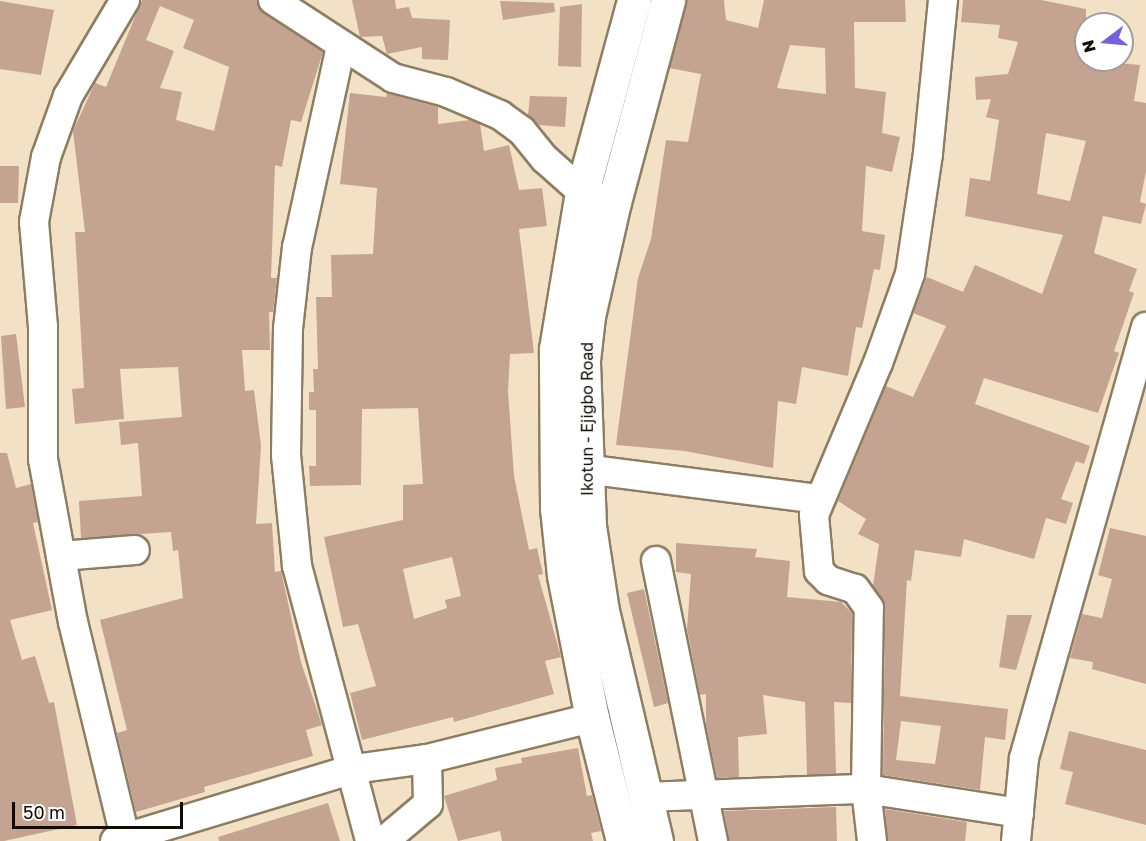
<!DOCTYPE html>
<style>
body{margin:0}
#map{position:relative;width:1146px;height:841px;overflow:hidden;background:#f2e1c4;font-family:"Golos Text",sans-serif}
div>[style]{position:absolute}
.building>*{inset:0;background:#c5a391}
.roads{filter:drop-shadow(2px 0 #8d7d63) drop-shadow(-2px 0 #8d7d63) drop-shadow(0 2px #8d7d63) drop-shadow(0 -2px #8d7d63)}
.minor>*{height:28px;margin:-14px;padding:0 14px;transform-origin:14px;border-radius:14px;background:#fff}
.major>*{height:33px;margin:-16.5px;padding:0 16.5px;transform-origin:16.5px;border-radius:16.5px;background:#fff}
span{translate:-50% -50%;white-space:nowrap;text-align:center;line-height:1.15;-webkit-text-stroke:4.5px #fff;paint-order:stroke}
.street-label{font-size:16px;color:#110b03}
.north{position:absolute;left:1074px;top:12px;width:60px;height:60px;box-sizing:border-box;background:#fff;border:2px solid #a09d9a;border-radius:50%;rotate:254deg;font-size:16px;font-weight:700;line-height:24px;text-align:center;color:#110b03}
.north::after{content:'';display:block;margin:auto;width:21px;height:27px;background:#7561dc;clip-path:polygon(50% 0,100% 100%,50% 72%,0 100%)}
.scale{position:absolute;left:12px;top:802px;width:171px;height:27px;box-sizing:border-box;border:3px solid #110b03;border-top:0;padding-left:8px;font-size:18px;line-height:21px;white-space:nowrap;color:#110b03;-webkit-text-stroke:4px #fff;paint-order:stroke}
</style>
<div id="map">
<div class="building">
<div style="clip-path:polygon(evenodd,142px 0,257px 0,264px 14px,323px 52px,301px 122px,291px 120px,282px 167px,275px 165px,271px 278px,277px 278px,273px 312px,269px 312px,270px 350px,242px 350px,245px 391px,254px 390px,261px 446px,256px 524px,272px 523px,275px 572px,281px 571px,301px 662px,322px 725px,306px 730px,313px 756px,204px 787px,205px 792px,136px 812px,117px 733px,127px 730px,100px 620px,183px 598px,178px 550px,173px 551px,171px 532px,81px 538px,79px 501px,142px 496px,138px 443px,121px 445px,119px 422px,182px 417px,178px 367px,120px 369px,124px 419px,75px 424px,72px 389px,84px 388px,75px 232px,85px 232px,73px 131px,95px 83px,106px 87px,142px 0,160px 6px,194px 20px,183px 48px,229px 67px,214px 131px,176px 120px,182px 92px,160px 88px,174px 51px,146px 40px,160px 6px)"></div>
<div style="clip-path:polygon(352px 0,395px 0,396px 9px,409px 7px,412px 18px,450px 20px,448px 60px,422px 59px,422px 47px,387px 54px,382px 36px,360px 37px)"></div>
<div style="clip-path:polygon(evenodd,686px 0,724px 0,726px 20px,758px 28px,764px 0,905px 0,906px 22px,854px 22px,855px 88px,886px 92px,882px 133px,900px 137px,892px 172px,866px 166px,862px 231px,885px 235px,880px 270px,874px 269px,862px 328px,856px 327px,848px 376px,802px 367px,796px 404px,778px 401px,773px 468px,685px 451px,616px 445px,638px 278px,651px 239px,666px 140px,688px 142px,701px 74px,669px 68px,686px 0,790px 45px,825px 48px,826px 94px,777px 88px,790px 45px)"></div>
<div style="clip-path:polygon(evenodd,963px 0,1041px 0,1086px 9px,1086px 60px,1140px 65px,1134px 101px,1146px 103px,1146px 171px,1140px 202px,1146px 204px,1141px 224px,1103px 216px,1094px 253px,1137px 269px,1129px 291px,1134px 293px,1114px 351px,1119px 353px,1098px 413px,984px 378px,975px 404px,1090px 446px,1084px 464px,1076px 461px,1061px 499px,1073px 503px,1066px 524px,1046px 518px,1034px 559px,964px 539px,961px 557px,915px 550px,911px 581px,907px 580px,900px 696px,1008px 709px,1005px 740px,985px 737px,980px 790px,883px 775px,885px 608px,873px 586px,879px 544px,858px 534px,866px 519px,838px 501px,886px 386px,913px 397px,946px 326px,913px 313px,927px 277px,963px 292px,975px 265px,1042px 294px,1063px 235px,965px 216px,970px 178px,990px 181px,999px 120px,986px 117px,991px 99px,976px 100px,975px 77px,1008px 74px,1018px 42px,998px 38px,1000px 25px,961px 22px,963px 0,1046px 133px,1086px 141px,1070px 201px,1037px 194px,1046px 133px,963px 0,901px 721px,941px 726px,935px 764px,896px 760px,901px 721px)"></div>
<div style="clip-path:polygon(0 1px,54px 10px,41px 75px,0 69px)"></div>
<div style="clip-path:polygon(500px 1px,554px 3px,555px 12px,503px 20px)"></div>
<div style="clip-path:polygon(582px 4px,581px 67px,558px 66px,560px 7px)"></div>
<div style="clip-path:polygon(evenodd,350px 93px,386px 97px,387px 93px,438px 107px,438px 124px,470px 120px,480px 124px,484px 151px,509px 145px,519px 190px,542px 188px,547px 226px,519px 229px,534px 353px,510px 354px,508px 391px,514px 476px,529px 550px,537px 548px,543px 574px,538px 575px,561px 657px,545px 661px,554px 694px,454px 722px,453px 717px,362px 740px,350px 693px,376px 686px,358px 624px,343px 627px,324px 537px,403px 520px,403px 485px,423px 484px,418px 408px,362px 409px,361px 485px,310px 486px,309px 466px,316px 466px,316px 410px,309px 410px,309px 392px,314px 392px,313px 369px,318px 369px,316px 297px,332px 297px,331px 255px,373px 254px,377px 188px,340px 184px,350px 93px,452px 557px,461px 596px,445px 600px,447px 608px,414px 619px,403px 569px,452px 557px)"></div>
<div style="clip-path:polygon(530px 96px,567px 97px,565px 127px,538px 125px,528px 115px)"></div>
<div style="clip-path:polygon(0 166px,19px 166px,18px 203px,0 203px)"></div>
<div style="clip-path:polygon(16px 334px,25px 407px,6px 409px,1px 336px)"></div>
<div style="clip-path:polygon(0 453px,7px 453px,16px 488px,31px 484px,38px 522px,33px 523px,52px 610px,10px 620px,22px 660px,35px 656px,49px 703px,54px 702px,77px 825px,4px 841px,0 841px)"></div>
<div style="clip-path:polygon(1110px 528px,1146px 536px,1146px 684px,1092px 669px,1093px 662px,1070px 658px,1082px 614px,1102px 618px,1112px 579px,1098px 575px)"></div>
<div style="clip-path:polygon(676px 543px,757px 549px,755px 557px,790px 561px,787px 597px,841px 602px,852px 613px,851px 703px,834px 702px,836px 774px,807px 775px,805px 702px,763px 695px,767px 734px,738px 737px,739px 777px,717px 778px,706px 724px,706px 694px,700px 695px,687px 629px,691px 574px,676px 572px)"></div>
<div style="clip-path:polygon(644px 589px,668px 703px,654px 707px,627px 593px)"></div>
<div style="clip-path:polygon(1007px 615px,1032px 615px,1016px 670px,999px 667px)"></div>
<div style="clip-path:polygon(1069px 731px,1146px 750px,1146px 825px,1065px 804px,1073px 772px,1060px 769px)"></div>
<div style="clip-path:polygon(578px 748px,587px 796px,592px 795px,601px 831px,591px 833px,593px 841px,502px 841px,500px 831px,458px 841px,444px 796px,497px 780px,495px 768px,522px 763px,521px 758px)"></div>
<div style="clip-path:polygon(328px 803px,340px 841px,219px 841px,218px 837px)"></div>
<div style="clip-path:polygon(836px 807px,837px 841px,729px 841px,724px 811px)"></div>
<div style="clip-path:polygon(885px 809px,967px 822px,965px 841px,888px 841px)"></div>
</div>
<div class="roads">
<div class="minor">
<div style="left:125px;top:0;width:112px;rotate:120.7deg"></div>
<div style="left:68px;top:96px;width:65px;rotate:109.8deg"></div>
<div style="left:46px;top:157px;width:66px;rotate:100.5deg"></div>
<div style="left:34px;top:222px;width:105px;rotate:85.1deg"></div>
<div style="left:43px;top:327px;width:132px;rotate:90deg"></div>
<div style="left:43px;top:459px;width:166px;rotate:79.6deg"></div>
<div style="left:73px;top:622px;width:225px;rotate:76.4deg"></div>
<div style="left:273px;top:0;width:143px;rotate:33deg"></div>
<div style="left:393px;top:78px;width:55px;rotate:14.8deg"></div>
<div style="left:446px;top:92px;width:59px;rotate:23.1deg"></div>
<div style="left:500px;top:115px;width:27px;rotate:36deg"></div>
<div style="left:522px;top:131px;width:36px;rotate:51deg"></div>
<div style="left:545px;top:159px;width:50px;rotate:41.7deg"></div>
<div style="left:582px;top:192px;width:20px;rotate:18deg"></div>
<div style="left:341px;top:46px;width:206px;rotate:102.3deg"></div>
<div style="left:297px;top:247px;width:81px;rotate:96.3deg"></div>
<div style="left:288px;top:328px;width:127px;rotate:90.9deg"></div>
<div style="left:286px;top:455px;width:112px;rotate:84.3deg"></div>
<div style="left:297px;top:566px;width:285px;rotate:75.1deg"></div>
<div style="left:584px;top:469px;width:237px;rotate:7.3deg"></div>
<div style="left:61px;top:556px;width:74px;rotate:-4.6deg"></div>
<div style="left:656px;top:561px;width:286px;rotate:78.5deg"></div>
<div style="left:644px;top:797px;width:222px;rotate:-2.1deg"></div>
<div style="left:866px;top:789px;width:155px;rotate:8.9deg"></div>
<div style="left:115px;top:841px;width:250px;rotate:-16.8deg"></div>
<div style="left:354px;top:769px;width:74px;rotate:-7.8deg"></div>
<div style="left:427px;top:759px;width:170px;rotate:-14deg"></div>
<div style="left:384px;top:841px;width:57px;rotate:-40.1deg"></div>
<div style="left:428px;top:804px;width:45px;rotate:-91.3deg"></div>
<div style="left:872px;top:841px;width:52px;rotate:-96.6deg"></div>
<div style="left:866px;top:789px;width:181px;rotate:-89.1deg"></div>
<div style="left:869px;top:608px;width:24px;rotate:-126deg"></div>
<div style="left:855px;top:589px;width:28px;rotate:-162deg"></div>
<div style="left:828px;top:580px;width:13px;rotate:-135deg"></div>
<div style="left:819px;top:571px;width:56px;rotate:-95.1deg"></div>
<div style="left:814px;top:515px;width:165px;rotate:-67.2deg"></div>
<div style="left:878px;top:363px;width:95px;rotate:-70.2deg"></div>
<div style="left:910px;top:274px;width:122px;rotate:-81.5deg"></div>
<div style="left:928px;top:153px;width:154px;rotate:-84.4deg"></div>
<div style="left:1016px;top:841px;width:83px;rotate:-84.5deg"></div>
<div style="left:1024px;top:758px;width:448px;rotate:-74.2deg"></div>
</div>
<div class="major">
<div style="left:623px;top:841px;width:127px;rotate:-104.1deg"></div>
<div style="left:592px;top:718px;width:146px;rotate:-101.1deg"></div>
<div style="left:564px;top:575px;width:67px;rotate:-96deg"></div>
<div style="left:557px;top:508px;width:159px;rotate:-90.4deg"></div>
<div style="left:556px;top:349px;width:159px;rotate:-80.6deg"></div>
<div style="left:582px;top:192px;width:199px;rotate:-74.8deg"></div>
<div style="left:656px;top:841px;width:236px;rotate:-103.2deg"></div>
<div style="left:602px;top:611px;width:86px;rotate:-98.7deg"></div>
<div style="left:589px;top:526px;width:166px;rotate:-92.1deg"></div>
<div style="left:583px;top:360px;width:44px;rotate:-83.5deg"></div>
<div style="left:588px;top:316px;width:117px;rotate:-77.2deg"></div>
<div style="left:614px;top:202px;width:209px;rotate:-75deg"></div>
</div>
</div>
<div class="street-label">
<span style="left:587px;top:419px;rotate:-90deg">Ikotun - Ejigbo Road</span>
</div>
<div class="north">N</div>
<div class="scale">50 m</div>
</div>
